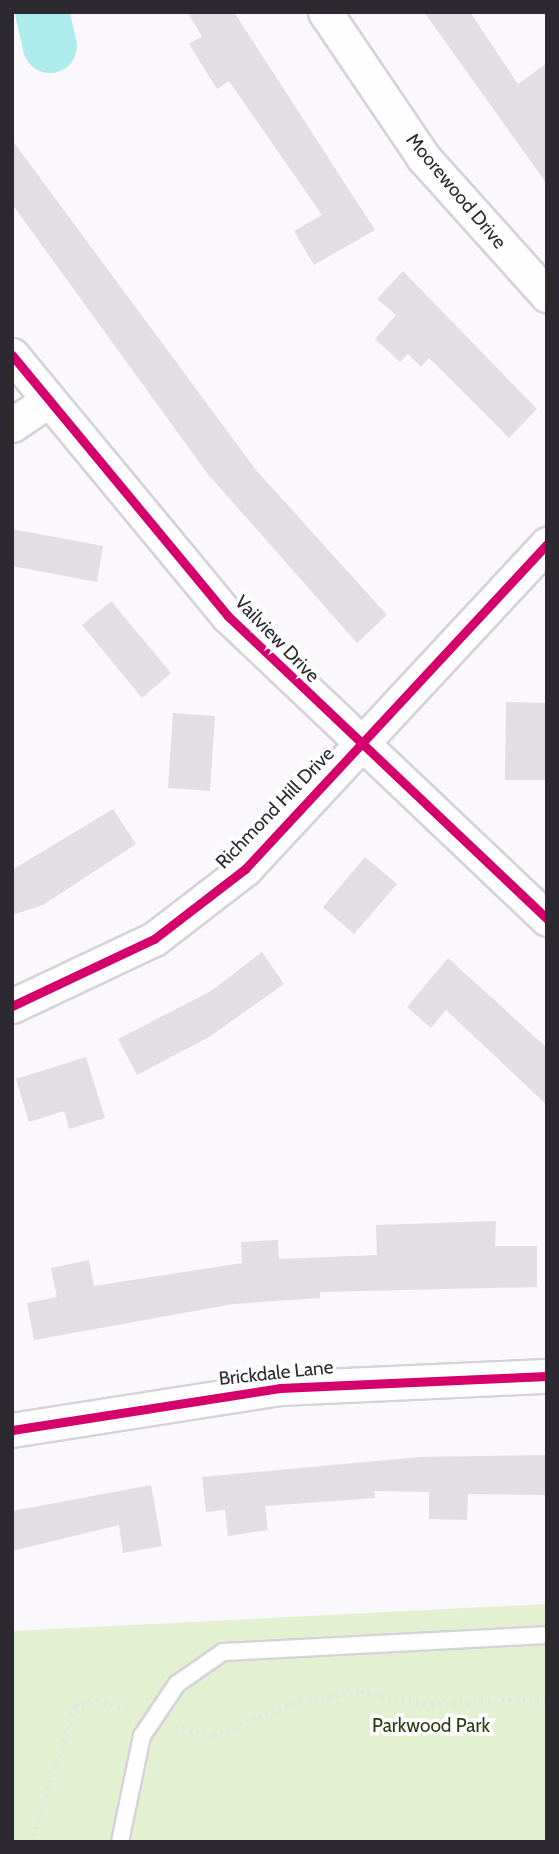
<!DOCTYPE html>
<style>
body{margin:0}
#map{position:relative;width:559px;height:1854px;overflow:hidden;background:#faf8fc;font-family:Cabin,sans-serif}
div>[style]{position:absolute}
.green>*{inset:0;background:#e3f1d2}
.river>*{height:54px;margin:-27px;padding:0 27px;transform-origin:27px;border-radius:27px;background:#adeced}
.building>*{inset:0;background:#e2dee3}
.path>*{height:4.5px;margin-top:-2.25px;transform-origin:0;background:repeating-linear-gradient(90deg,#e4e4e5 0 2px,transparent 0 7px)}
.roads{filter:drop-shadow(2px 0 #d5d3d8) drop-shadow(-2px 0 #d5d3d8) drop-shadow(0 2px #d5d3d8) drop-shadow(0 -2px #d5d3d8)}
.service>*{height:16px;margin:-8px;padding:0 8px;transform-origin:8px;border-radius:8px;background:#fefeff}
.minor>*{height:33px;margin:-16.5px;padding:0 16.5px;transform-origin:16.5px;border-radius:16.5px;background:#fefeff}
.cycleway>*{height:9px;margin:-4.5px;padding:0 4.5px;transform-origin:4.5px;border-radius:4.5px;background:#d6006c}
span{translate:-50% -50%;white-space:nowrap;text-align:center;line-height:1.15;-webkit-text-stroke:7px #fff;paint-order:stroke}
.street-label{font-size:19px;color:#2d2931}
.park-label{font-size:19px;color:#2b3c10}
.frame{position:absolute;inset:0;border:14px solid #2d2931;pointer-events:none}
</style>
<div id="map">
<div class="green">
<div style="clip-path:polygon(547px 1604px,547px 1842px,12px 1842px,12px 1631px)"></div>
</div>
<div class="river">
<div style="left:42px;top:12px;width:35px;rotate:77deg"></div>
</div>
<div class="building">
<div style="clip-path:polygon(187px 12px,234px 12px,375px 230px,314px 265px,294px 231px,322px 215px,229px 81px,217px 89px,189px 44px,202px 36px)"></div>
<div style="clip-path:polygon(424px 12px,470px 12px,518px 84px,547px 63px,547px 184px)"></div>
<div style="clip-path:polygon(12px 140px,256px 470px,387px 615px,357px 643px,207px 473px,12px 204px)"></div>
<div style="clip-path:polygon(403px 271px,537px 409px,509px 438px,429px 358px,421px 367px,408px 354px,400px 362px,375px 339px,396px 315px,377px 299px)"></div>
<div style="clip-path:polygon(12px 529px,103px 546px,97px 582px,12px 566px)"></div>
<div style="clip-path:polygon(111px 601px,171px 673px,142px 698px,82px 625px)"></div>
<div style="clip-path:polygon(506px 702px,547px 703px,547px 780px,505px 780px)"></div>
<div style="clip-path:polygon(173px 713px,215px 716px,210px 791px,168px 788px)"></div>
<div style="clip-path:polygon(113px 809px,136px 844px,43px 905px,12px 915px,12px 870px)"></div>
<div style="clip-path:polygon(365px 857px,397px 884px,354px 934px,323px 907px)"></div>
<div style="clip-path:polygon(262px 952px,284px 984px,209px 1037px,137px 1075px,118px 1039px,211px 991px)"></div>
<div style="clip-path:polygon(448px 958px,547px 1048px,547px 1105px,446px 1010px,431px 1028px,407px 1007px)"></div>
<div style="clip-path:polygon(86px 1057px,105px 1118px,69px 1129px,64px 1111px,29px 1122px,16px 1079px)"></div>
<div style="clip-path:polygon(496px 1221px,495px 1246px,537px 1246px,537px 1287px,320px 1292px,320px 1298px,233px 1304px,34px 1340px,27px 1303px,57px 1297px,51px 1268px,89px 1260px,94px 1286px,242px 1263px,241px 1242px,278px 1240px,279px 1259px,377px 1255px,376px 1225px)"></div>
<div style="clip-path:polygon(547px 1455px,547px 1495px,468px 1494px,467px 1520px,429px 1519px,429px 1492px,374px 1491px,375px 1498px,265px 1506px,268px 1530px,228px 1536px,225px 1510px,206px 1512px,202px 1477px,420px 1457px)"></div>
<div style="clip-path:polygon(151px 1485px,162px 1546px,123px 1553px,119px 1525px,12px 1551px,12px 1511px)"></div>
</div>
<div class="path">
<div style="left:176px;top:1728px;width:39px;rotate:10deg"></div>
<div style="left:214px;top:1735px;width:94px;rotate:-21.9deg"></div>
<div style="left:301px;top:1700px;width:61px;rotate:-7.6deg"></div>
<div style="left:361px;top:1692px;width:72px;rotate:10.4deg"></div>
<div style="left:432px;top:1705px;width:115px;rotate:-4deg"></div>
<div style="left:31px;top:1842px;width:143px;rotate:-72.1deg"></div>
<div style="left:75px;top:1706px;width:24px;rotate:-15deg"></div>
<div style="left:98px;top:1700px;width:35px;rotate:15deg"></div>
</div>
<div class="roads">
<div class="service">
<div style="left:120px;top:1842px;width:108px;rotate:-78.3deg"></div>
<div style="left:142px;top:1736px;width:63px;rotate:-56.1deg"></div>
<div style="left:177px;top:1684px;width:56px;rotate:-34.8deg"></div>
<div style="left:223px;top:1652px;width:324px;rotate:-3deg"></div>
</div>
<div class="minor">
<div style="left:325px;top:12px;width:175px;rotate:55.9deg"></div>
<div style="left:423px;top:157px;width:186px;rotate:48.1deg"></div>
<div style="left:12px;top:355px;width:339px;rotate:50.4deg"></div>
<div style="left:228px;top:616px;width:440px;rotate:43.5deg"></div>
<div style="left:12px;top:425px;width:41px;rotate:-34.1deg"></div>
<div style="left:12px;top:1006px;width:157px;rotate:-25.3deg"></div>
<div style="left:154px;top:939px;width:115px;rotate:-37.6deg"></div>
<div style="left:245px;top:869px;width:444px;rotate:-47.1deg"></div>
<div style="left:12px;top:1430px;width:271px;rotate:-8.9deg"></div>
<div style="left:280px;top:1388px;width:267px;rotate:-2.6deg"></div>
</div>
</div>
<div class="cycleway">
<div style="left:12px;top:355px;width:339px;rotate:50.4deg"></div>
<div style="left:228px;top:616px;width:440px;rotate:43.5deg"></div>
<div style="left:12px;top:1006px;width:157px;rotate:-25.3deg"></div>
<div style="left:154px;top:939px;width:115px;rotate:-37.6deg"></div>
<div style="left:245px;top:869px;width:444px;rotate:-47.1deg"></div>
<div style="left:12px;top:1430px;width:271px;rotate:-8.9deg"></div>
<div style="left:280px;top:1388px;width:267px;rotate:-2.6deg"></div>
</div>
<div class="street-label">
<span style="left:456px;top:191px;rotate:50deg">Moorewood Drive</span>
<span style="left:277px;top:639px;rotate:46deg">Vailview Drive</span>
<span style="left:275px;top:808px;rotate:-46deg">Richmond Hill Drive</span>
<span style="left:276px;top:1373px;rotate:-6deg">Brickdale Lane</span>
</div>
<div class="park-label">
<span style="left:431px;top:1726px">Parkwood Park</span>
</div>
<div class="frame"></div>
</div>
